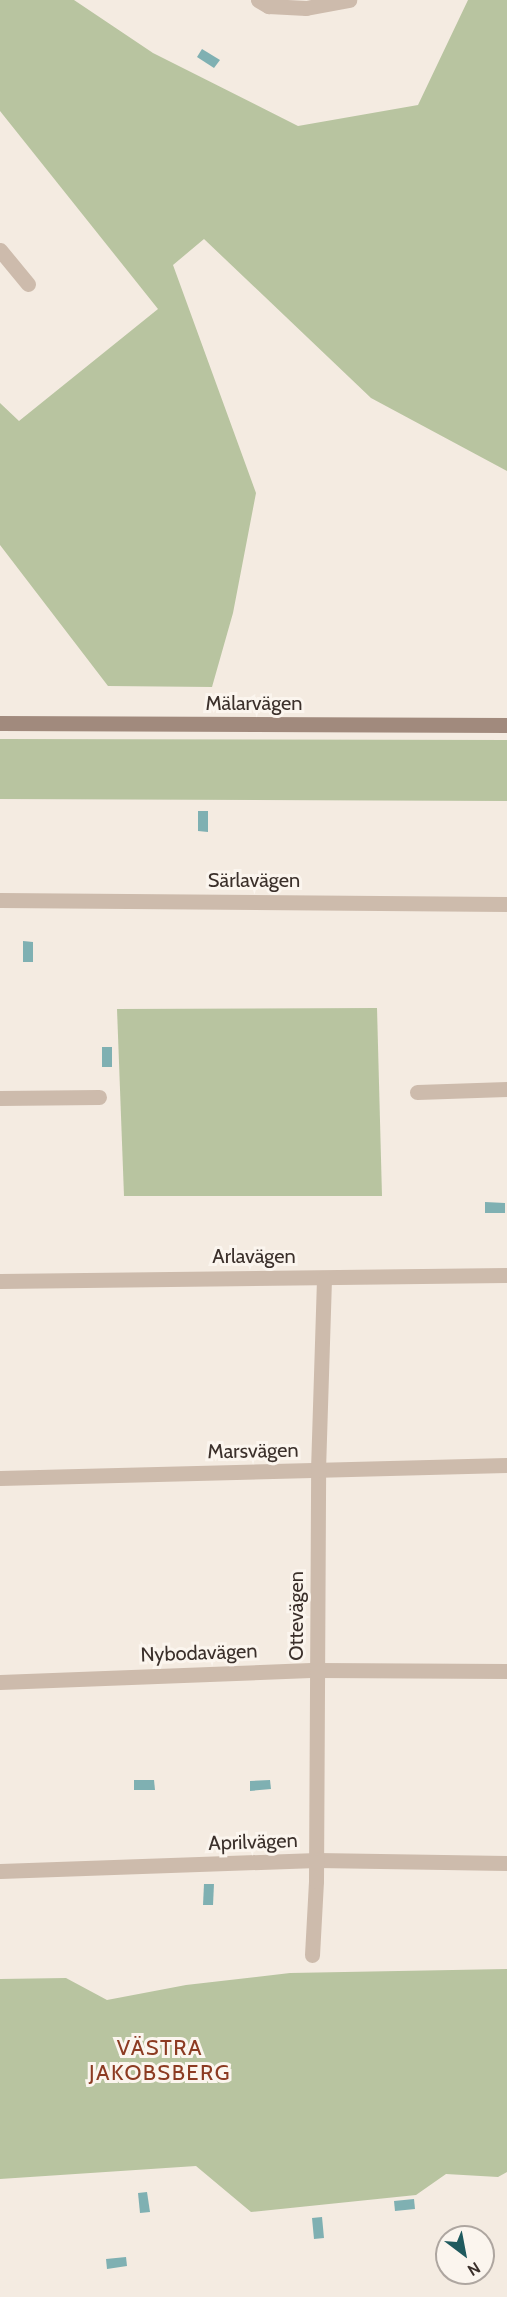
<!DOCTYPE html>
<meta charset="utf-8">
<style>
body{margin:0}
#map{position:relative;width:507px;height:2297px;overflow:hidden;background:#f4ebe1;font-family:Cabin,sans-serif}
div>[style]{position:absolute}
.green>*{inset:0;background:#b8c4a0}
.water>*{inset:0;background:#7fb0b2}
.street>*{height:15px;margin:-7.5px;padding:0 7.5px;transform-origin:7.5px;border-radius:7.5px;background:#cdbbac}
.secondary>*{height:15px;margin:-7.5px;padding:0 7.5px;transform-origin:7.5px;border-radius:7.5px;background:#a18a7d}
span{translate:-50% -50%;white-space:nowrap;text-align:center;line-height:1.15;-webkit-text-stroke:6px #fbf5ee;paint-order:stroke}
.street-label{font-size:20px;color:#3b302b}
.quarter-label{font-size:22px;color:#8c3b22;letter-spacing:1.5px}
.north{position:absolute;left:435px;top:2225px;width:60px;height:60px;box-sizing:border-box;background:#fbf5ee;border:2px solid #aea6a0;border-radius:50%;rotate:148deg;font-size:16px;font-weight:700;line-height:24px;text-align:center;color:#3b302b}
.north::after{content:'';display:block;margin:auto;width:21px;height:27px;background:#1f5a5e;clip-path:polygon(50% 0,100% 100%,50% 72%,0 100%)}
</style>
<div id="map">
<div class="green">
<div style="clip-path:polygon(0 0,74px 0,153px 53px,298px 126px,418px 105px,468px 0,507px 0,507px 471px,371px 398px,204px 239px,173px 265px,256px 493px,233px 613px,212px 687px,108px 686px,0 545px,0 403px,19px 421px,158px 309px,0 111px)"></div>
<div style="clip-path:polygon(0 739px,507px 740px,507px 801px,0 799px)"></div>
<div style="clip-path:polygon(377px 1008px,382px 1196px,124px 1196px,117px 1009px)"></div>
<div style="clip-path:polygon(507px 1969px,507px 2172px,498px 2177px,446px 2174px,416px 2195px,251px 2212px,196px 2166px,0 2179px,0 1979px,66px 1978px,107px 2000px,186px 1985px,290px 1973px)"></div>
</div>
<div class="water">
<div style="clip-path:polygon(202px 49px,220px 60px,214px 68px,197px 57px)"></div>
<div style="clip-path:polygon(198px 811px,208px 811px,208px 832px,198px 831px)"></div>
<div style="clip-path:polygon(23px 941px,33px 942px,33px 962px,23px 962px)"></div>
<div style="clip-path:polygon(102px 1047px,112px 1047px,112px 1067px,102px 1067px)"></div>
<div style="clip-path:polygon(485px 1202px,505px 1203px,505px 1213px,485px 1213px)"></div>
<div style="clip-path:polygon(134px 1780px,154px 1780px,155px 1790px,134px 1790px)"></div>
<div style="clip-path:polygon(270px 1780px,271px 1789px,250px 1791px,250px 1781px)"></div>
<div style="clip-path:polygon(204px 1884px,214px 1884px,213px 1905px,203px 1905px)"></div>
<div style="clip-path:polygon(147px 2192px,150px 2212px,140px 2213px,138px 2193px)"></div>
<div style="clip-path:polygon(414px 2199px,415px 2209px,395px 2211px,394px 2201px)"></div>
<div style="clip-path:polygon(322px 2217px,324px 2238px,314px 2239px,312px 2218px)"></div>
<div style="clip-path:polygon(126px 2257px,127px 2266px,107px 2269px,106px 2259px)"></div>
</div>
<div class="street">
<div style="left:258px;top:0;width:12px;rotate:31deg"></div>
<div style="left:268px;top:6px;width:38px;rotate:3deg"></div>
<div style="left:306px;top:8px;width:44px;rotate:-10.5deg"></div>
<div style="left:0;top:250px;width:44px;rotate:50.5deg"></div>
<div style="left:0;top:900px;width:507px;rotate:0.45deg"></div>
<div style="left:417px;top:1092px;width:90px;rotate:-1.9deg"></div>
<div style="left:0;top:1098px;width:99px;rotate:-0.6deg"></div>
<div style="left:0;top:1281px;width:507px;rotate:-0.68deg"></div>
<div style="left:0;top:1478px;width:507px;rotate:-1.47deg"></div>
<div style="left:0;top:1682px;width:317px;rotate:-2.2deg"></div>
<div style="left:317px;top:1670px;width:190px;rotate:0.3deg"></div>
<div style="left:0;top:1871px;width:317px;rotate:-2deg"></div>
<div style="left:317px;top:1860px;width:190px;rotate:0.9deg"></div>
<div style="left:312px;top:1955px;width:74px;rotate:-86.9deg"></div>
<div style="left:316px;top:1881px;width:411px;rotate:-89.7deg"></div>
<div style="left:318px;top:1470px;width:192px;rotate:-88.2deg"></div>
</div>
<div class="secondary">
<div style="left:0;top:723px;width:507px;rotate:0.23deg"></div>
</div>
<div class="street-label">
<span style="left:254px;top:703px">Mälarvägen</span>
<span style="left:254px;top:880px">Särlavägen</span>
<span style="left:254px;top:1256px">Arlavägen</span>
<span style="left:253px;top:1451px;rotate:-1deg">Marsvägen</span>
<span style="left:296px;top:1616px;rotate:-90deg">Ottevägen</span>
<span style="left:199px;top:1653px;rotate:-2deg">Nybodavägen</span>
<span style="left:253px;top:1842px;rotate:-2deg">Aprilvägen</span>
</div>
<div class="quarter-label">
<span style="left:160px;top:2060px">VÄSTRA<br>JAKOBSBERG</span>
</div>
<div class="north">N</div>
</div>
